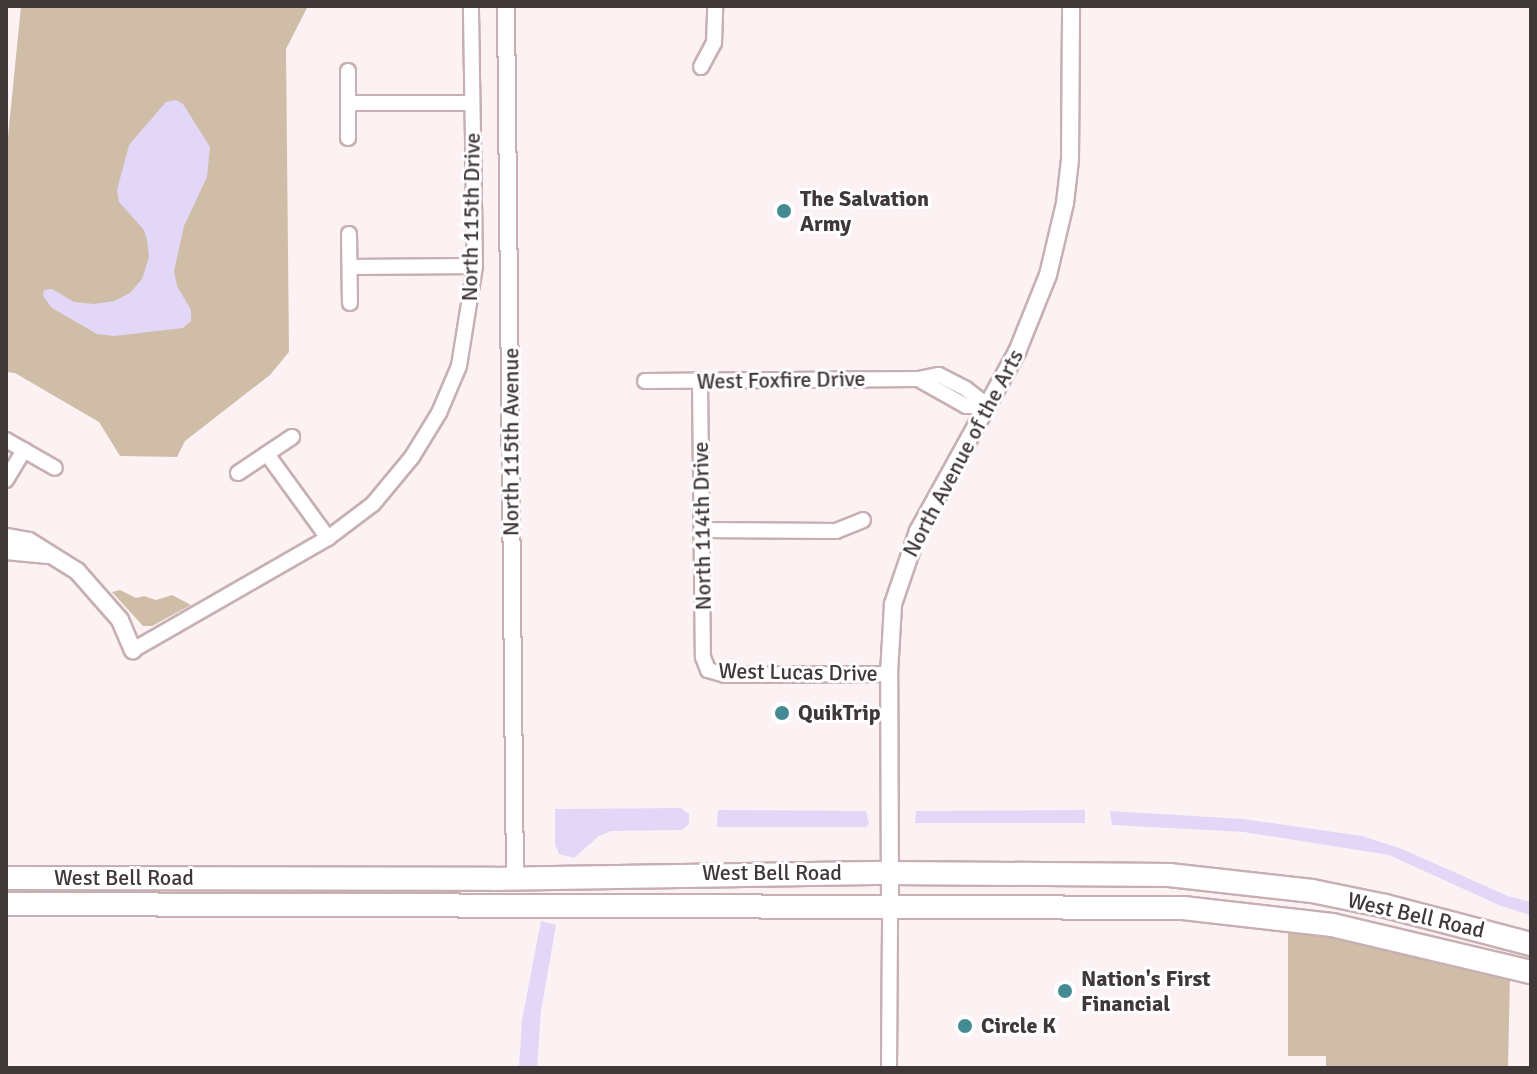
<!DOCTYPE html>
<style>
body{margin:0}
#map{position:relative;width:1537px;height:1074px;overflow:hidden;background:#fcf2f3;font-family:Signika,sans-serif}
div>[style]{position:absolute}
.green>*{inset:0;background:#d0bda7}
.water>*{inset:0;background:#e3d7f8}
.roads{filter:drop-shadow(2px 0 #c7afb3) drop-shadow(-2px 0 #c7afb3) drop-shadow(0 2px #c7afb3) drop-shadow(0 -2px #c7afb3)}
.minor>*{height:14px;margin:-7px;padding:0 7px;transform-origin:7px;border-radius:7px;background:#fff}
.tertiary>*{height:16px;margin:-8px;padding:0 8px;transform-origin:8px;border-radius:8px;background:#fff}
.primary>*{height:22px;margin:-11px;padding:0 11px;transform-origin:11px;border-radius:11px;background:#fff}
.dots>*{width:22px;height:22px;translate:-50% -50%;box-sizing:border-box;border:4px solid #fff;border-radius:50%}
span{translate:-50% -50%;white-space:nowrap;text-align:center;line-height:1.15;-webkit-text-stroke:6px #fff;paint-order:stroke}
.poi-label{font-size:22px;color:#403738;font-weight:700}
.left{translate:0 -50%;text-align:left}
.street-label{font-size:22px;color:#403738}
.frame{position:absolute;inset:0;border:8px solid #403738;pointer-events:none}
</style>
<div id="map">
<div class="green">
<div style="clip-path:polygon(21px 6px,308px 6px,286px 49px,289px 352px,270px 375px,185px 441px,177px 457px,120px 456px,99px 422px,15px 373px,6px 372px,6px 157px)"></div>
<div style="clip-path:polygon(120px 590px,136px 598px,144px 596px,156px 600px,172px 595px,191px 605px,152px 626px,143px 626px,112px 592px)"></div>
<div style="clip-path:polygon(1288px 927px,1384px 945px,1510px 976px,1508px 1068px,1326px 1068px,1326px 1056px,1288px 1056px)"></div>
</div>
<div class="water">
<div style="clip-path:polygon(176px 100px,183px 104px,210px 147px,207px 177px,184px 226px,174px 271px,177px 286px,191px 310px,191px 321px,183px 328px,114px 336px,97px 334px,52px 308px,43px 296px,44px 290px,52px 289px,74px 302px,94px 304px,114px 301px,130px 293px,142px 279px,149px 257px,147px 240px,144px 230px,119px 202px,117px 190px,129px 145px,166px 102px)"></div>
<div style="clip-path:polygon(681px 808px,689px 814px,689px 824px,682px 830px,611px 831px,599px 836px,574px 858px,559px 854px,555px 844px,555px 809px)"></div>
<div style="clip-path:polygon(718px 810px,866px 811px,869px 824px,866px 827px,717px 827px)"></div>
<div style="clip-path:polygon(1085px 810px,1085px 823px,915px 823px,916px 811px)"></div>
<div style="clip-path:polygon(1110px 811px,1243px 819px,1362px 836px,1402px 849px,1508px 896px,1531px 902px,1531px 915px,1501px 906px,1389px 855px,1244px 832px,1112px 825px)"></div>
<div style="clip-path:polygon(541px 921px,556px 925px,541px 1011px,537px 1068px,519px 1068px,522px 1020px)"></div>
</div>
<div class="roads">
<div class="minor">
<div style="left:701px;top:67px;width:27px;rotate:-62deg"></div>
<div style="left:714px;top:43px;width:37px;rotate:-88deg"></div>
<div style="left:348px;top:71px;width:67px;rotate:90deg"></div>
<div style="left:348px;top:103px;width:124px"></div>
<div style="left:349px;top:234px;width:69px;rotate:89.2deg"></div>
<div style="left:350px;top:267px;width:125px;rotate:-0.5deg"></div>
<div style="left:918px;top:379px;width:55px;rotate:29.4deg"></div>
<div style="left:966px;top:406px;width:22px"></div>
<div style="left:700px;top:380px;width:277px;rotate:89.4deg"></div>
<div style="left:703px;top:657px;width:14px;rotate:69deg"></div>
<div style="left:708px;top:670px;width:18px;rotate:16deg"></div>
<div style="left:725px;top:675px;width:164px;rotate:-0.3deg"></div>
<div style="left:645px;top:381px;width:273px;rotate:-0.4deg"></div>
<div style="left:918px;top:379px;width:21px;rotate:-11deg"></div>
<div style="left:939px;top:375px;width:30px;rotate:27deg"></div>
<div style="left:966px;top:389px;width:28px;rotate:38deg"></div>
<div style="left:6px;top:440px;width:56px;rotate:29.7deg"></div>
<div style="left:267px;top:454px;width:104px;rotate:54deg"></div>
<div style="left:238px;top:473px;width:65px;rotate:-33.7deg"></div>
<div style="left:6px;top:480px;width:35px;rotate:-59deg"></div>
<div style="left:702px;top:530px;width:134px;rotate:0.4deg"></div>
<div style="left:836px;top:531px;width:29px;rotate:-22deg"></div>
<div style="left:133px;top:650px;width:225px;rotate:-29.9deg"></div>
<div style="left:328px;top:538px;width:56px;rotate:-37.1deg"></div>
<div style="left:373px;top:504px;width:61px;rotate:-50.3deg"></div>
<div style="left:412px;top:457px;width:52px;rotate:-58.5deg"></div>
<div style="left:439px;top:413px;width:51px;rotate:-66.9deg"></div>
<div style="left:459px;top:366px;width:101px;rotate:-80.9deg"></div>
<div style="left:475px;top:266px;width:260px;rotate:-90.9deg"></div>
<div style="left:889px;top:1068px;width:162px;rotate:-89.6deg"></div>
</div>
<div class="tertiary">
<div style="left:506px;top:6px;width:871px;rotate:89.41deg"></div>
<div style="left:6px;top:537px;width:23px;rotate:10deg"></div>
<div style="left:29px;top:541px;width:57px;rotate:32deg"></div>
<div style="left:77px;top:571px;width:65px;rotate:48.7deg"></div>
<div style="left:120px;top:620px;width:33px;rotate:67deg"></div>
<div style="left:6px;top:551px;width:42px;rotate:5.4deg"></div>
<div style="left:890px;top:906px;width:232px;rotate:-90.2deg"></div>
<div style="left:889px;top:674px;width:70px;rotate:-86.7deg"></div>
<div style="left:893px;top:604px;width:77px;rotate:-71.1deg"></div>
<div style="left:918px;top:531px;width:205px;rotate:-61.1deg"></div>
<div style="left:1017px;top:352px;width:83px;rotate:-68.1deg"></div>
<div style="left:1048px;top:275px;width:74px;rotate:-76.7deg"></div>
<div style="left:1065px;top:203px;width:43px;rotate:-83.4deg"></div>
<div style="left:1070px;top:160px;width:154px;rotate:-89.6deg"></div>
</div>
<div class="primary">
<div style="left:6px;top:878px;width:488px;rotate:0.1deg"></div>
<div style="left:494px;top:879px;width:396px;rotate:-0.9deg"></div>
<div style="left:890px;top:873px;width:279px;rotate:0.4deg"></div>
<div style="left:1169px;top:875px;width:144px;rotate:6.4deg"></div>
<div style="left:1312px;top:891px;width:75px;rotate:11.6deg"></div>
<div style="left:1385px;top:906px;width:151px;rotate:14.6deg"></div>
<div style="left:6px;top:904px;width:1177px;rotate:0.19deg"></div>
<div style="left:1183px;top:908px;width:150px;rotate:6.5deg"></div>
<div style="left:1332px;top:925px;width:204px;rotate:13.3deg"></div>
</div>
</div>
<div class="dots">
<div style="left:784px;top:211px;background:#438a92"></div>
<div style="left:782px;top:713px;background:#438a92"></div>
<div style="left:1065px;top:991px;background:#438a92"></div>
<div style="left:965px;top:1026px;background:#438a92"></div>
</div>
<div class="poi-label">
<span class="left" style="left:800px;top:211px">The Salvation<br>Army</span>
<span class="left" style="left:798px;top:713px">QuikTrip</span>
<span class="left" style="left:1081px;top:991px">Nation's First<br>Financial</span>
<span class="left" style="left:981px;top:1026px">Circle K</span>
</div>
<div class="street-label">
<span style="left:471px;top:217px;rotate:-89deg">North 115th Drive</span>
<span style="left:781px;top:380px;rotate:-1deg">West Foxfire Drive</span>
<span style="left:511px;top:442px;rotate:-90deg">North 115th Avenue</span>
<span style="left:963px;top:453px;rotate:-62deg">North Avenue of the Arts</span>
<span style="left:702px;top:526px;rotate:-91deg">North 114th Drive</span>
<span style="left:798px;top:672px;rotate:1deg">West Lucas Drive</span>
<span style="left:772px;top:873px">West Bell Road</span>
<span style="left:124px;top:878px">West Bell Road</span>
<span style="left:1416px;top:915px;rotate:13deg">West Bell Road</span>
</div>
<div class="frame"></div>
</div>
